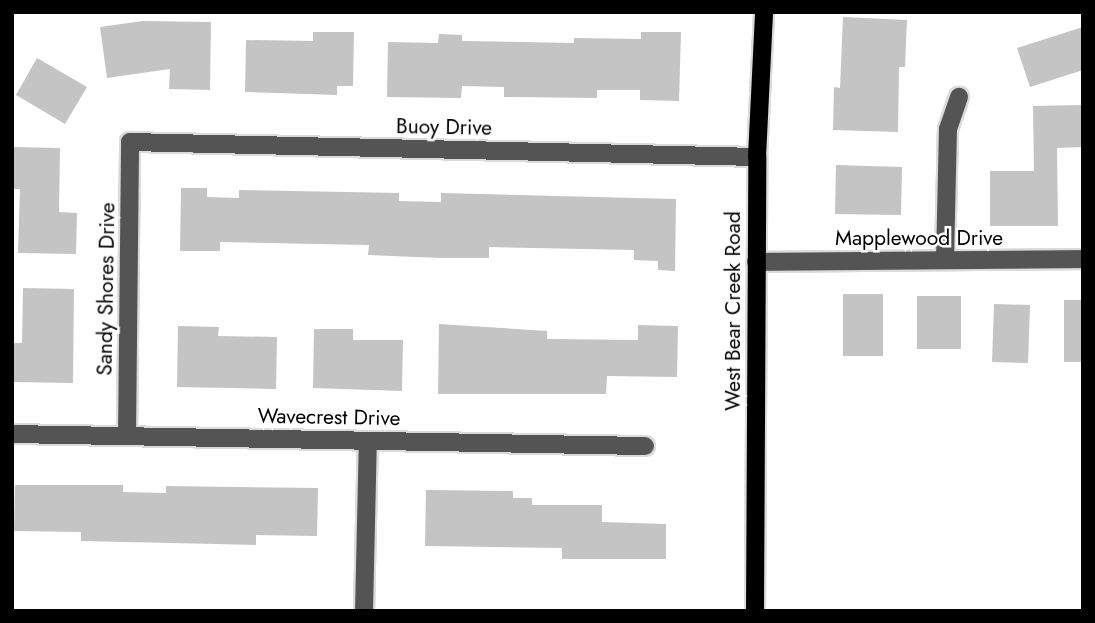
<!DOCTYPE html>
<style>
body{margin:0}
#map{position:relative;width:1095px;height:623px;overflow:hidden;background:#fff;font-family:Jost,sans-serif}
div>[style]{position:absolute}
.building>*{inset:0;background:#c4c4c4}
.roads{filter:drop-shadow(2px 0 #dbdbdb) drop-shadow(-2px 0 #dbdbdb) drop-shadow(0 2px #dbdbdb) drop-shadow(0 -2px #dbdbdb)}
.minor>*{height:18px;margin:-9px;padding:0 9px;transform-origin:9px;border-radius:9px;background:#545454}
.major>*{height:18px;margin:-9px;padding:0 9px;transform-origin:9px;border-radius:9px;background:#000}
span{translate:-50% -50%;white-space:nowrap;text-align:center;line-height:1.15;-webkit-text-stroke:5px #fff;paint-order:stroke}
.street-label{font-size:21px;color:#000}
.frame{position:absolute;inset:0;border:14px solid #000;pointer-events:none}
</style>
<div id="map">
<div class="building">
<div style="clip-path:polygon(843px 17px,907px 20px,905px 67px,899px 67px,898px 132px,833px 130px,834px 87px,840px 88px)"></div>
<div style="clip-path:polygon(143px 21px,211px 22px,210px 90px,169px 89px,170px 69px,107px 78px,100px 27px)"></div>
<div style="clip-path:polygon(1083px 27px,1083px 70px,1030px 87px,1017px 48px)"></div>
<div style="clip-path:polygon(313px 32px,354px 32px,353px 86px,337px 86px,337px 95px,245px 92px,246px 40px,313px 41px)"></div>
<div style="clip-path:polygon(641px 32px,681px 32px,679px 101px,640px 100px,640px 90px,597px 90px,597px 98px,504px 97px,504px 87px,462px 86px,461px 98px,387px 97px,388px 42px,438px 43px,439px 34px,462px 35px,462px 41px,574px 43px,574px 38px,641px 39px)"></div>
<div style="clip-path:polygon(37px 58px,87px 87px,65px 124px,16px 95px)"></div>
<div style="clip-path:polygon(1083px 105px,1083px 147px,1057px 148px,1058px 226px,990px 226px,990px 171px,1034px 171px,1033px 106px)"></div>
<div style="clip-path:polygon(12px 147px,60px 148px,59px 212px,77px 213px,76px 254px,18px 253px,20px 189px,12px 189px)"></div>
<div style="clip-path:polygon(836px 165px,902px 167px,901px 215px,835px 214px)"></div>
<div style="clip-path:polygon(181px 188px,207px 188px,207px 197px,239px 198px,239px 190px,399px 193px,399px 201px,441px 202px,441px 193px,676px 199px,675px 271px,658px 270px,658px 261px,634px 260px,634px 250px,489px 247px,489px 258px,440px 258px,368px 255px,369px 245px,220px 242px,220px 251px,180px 251px)"></div>
<div style="clip-path:polygon(23px 288px,74px 289px,73px 383px,12px 382px,12px 343px,22px 343px)"></div>
<div style="clip-path:polygon(843px 294px,883px 294px,883px 356px,843px 356px)"></div>
<div style="clip-path:polygon(917px 296px,961px 296px,961px 349px,917px 349px)"></div>
<div style="clip-path:polygon(1064px 300px,1083px 300px,1083px 362px,1064px 362px)"></div>
<div style="clip-path:polygon(994px 304px,1030px 305px,1028px 363px,992px 362px)"></div>
<div style="clip-path:polygon(439px 324px,547px 331px,547px 339px,638px 340px,638px 325px,678px 326px,677px 377px,607px 376px,606px 394px,438px 394px)"></div>
<div style="clip-path:polygon(178px 326px,219px 327px,218px 336px,277px 337px,276px 389px,177px 387px)"></div>
<div style="clip-path:polygon(314px 329px,353px 329px,353px 340px,403px 340px,402px 391px,313px 388px)"></div>
<div style="clip-path:polygon(15px 485px,123px 485px,123px 492px,166px 493px,166px 486px,318px 488px,317px 536px,256px 535px,256px 545px,216px 544px,81px 541px,81px 532px,14px 531px)"></div>
<div style="clip-path:polygon(426px 490px,513px 491px,513px 498px,532px 498px,532px 505px,602px 505px,602px 522px,666px 524px,666px 559px,562px 559px,562px 548px,425px 546px)"></div>
</div>
<div class="roads">
<div class="minor">
<div style="left:945px;top:260px;width:131px;rotate:-88.7deg"></div>
<div style="left:948px;top:129px;width:34px;rotate:-71deg"></div>
<div style="left:756px;top:262px;width:327px;rotate:-0.5deg"></div>
<div style="left:12px;top:434px;width:633px;rotate:1.09deg"></div>
<div style="left:127px;top:436px;width:294px;rotate:-89.4deg"></div>
<div style="left:130px;top:142px;width:627px;rotate:1.37deg"></div>
<div style="left:364px;top:611px;width:170px;rotate:-88.7deg"></div>
</div>
<div class="major">
<div style="left:755px;top:611px;width:454px;rotate:-89.7deg"></div>
<div style="left:757px;top:157px;width:145px;rotate:-87.2deg"></div>
</div>
</div>
<div class="street-label">
<span style="left:444px;top:127px;rotate:1deg">Buoy Drive</span>
<span style="left:919px;top:238px">Mapplewood Drive</span>
<span style="left:106px;top:289px;rotate:-89deg">Sandy Shores Drive</span>
<span style="left:733px;top:311px;rotate:-90deg">West Bear Creek Road</span>
<span style="left:329px;top:417px;rotate:1deg">Wavecrest Drive</span>
</div>
<div class="frame"></div>
</div>
